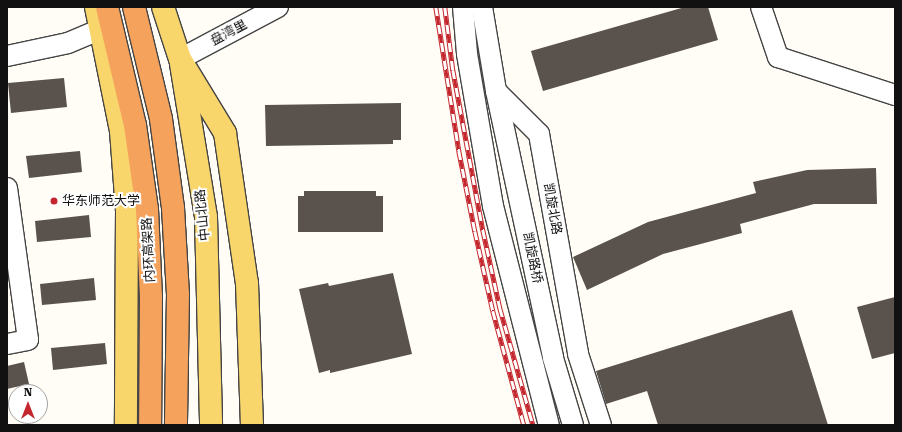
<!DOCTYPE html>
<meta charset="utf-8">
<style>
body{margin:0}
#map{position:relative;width:902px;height:432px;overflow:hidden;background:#fffdf5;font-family:"Roboto Serif","Noto Sans SC",serif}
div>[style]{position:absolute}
.building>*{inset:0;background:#5a524d}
.roads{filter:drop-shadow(1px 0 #444) drop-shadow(-1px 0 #444) drop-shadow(0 1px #444) drop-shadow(0 -1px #444)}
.minor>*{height:20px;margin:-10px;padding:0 10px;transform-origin:10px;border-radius:10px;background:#fff}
.major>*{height:22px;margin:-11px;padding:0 11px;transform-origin:11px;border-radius:11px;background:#f9d66b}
.highway>*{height:22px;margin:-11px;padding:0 11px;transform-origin:11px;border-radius:11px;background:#f5a25d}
.rail>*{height:4.5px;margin-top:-2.25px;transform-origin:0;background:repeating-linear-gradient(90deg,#fff 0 9px,#c4262e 0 18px);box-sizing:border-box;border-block:1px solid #c4262e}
.dots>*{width:11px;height:11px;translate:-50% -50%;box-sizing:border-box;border:2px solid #fff;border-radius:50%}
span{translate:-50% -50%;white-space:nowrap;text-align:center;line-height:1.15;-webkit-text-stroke:4px #fff;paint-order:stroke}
.street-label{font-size:13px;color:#111}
.poi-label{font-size:13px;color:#111}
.left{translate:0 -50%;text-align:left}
.frame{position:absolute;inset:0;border:8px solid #111;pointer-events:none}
.north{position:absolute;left:8px;top:384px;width:40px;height:40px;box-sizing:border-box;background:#fff;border:1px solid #a0a0a0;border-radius:50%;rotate:0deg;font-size:11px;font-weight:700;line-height:16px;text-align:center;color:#111}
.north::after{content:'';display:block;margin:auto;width:14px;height:18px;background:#c4262e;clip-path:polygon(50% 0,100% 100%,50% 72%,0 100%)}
</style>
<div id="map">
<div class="building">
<div style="clip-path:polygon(685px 7px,708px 7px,718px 40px,543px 91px,531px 51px)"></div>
<div style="clip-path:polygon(64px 78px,67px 107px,11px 113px,8px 83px)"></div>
<div style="clip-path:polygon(401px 103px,401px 140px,393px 140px,393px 144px,266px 146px,265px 105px)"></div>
<div style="clip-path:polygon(80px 151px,82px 172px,29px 178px,26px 156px)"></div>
<div style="clip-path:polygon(876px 168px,877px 204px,814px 204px,740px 224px,742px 233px,663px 254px,587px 290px,573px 257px,648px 222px,756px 193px,753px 182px,807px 170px)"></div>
<div style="clip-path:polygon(304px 191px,376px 191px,376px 196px,383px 196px,383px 232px,298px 232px,298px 196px,304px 196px)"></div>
<div style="clip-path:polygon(89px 215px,91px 237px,37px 242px,35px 221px)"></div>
<div style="clip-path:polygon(393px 273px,412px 354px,330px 373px,330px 370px,319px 373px,299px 289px,328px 283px,329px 286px)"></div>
<div style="clip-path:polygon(94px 278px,96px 300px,42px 305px,40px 284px)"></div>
<div style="clip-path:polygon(895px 297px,895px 353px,872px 359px,857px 307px)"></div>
<div style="clip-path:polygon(792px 310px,828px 425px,658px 425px,647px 391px,606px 404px,596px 371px)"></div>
<div style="clip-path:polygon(105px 343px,107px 364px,53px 370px,51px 348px)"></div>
<div style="clip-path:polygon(24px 362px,29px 384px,7px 389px,7px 366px)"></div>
</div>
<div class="roads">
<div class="minor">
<div style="left:463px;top:7px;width:47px;rotate:85.1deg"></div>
<div style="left:467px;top:54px;width:154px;rotate:80.3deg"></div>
<div style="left:493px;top:206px;width:226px;rotate:75.7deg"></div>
<div style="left:482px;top:7px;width:85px;rotate:80.5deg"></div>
<div style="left:496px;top:91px;width:273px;rotate:77.9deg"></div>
<div style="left:553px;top:358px;width:70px;rotate:73.4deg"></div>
<div style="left:761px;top:7px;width:53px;rotate:71.2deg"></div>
<div style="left:778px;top:57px;width:123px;rotate:18deg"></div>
<div style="left:7px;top:56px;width:62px;rotate:-12deg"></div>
<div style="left:68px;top:43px;width:36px;rotate:-23deg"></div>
<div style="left:180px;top:59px;width:111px;rotate:-28deg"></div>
<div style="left:496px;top:91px;width:61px;rotate:45deg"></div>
<div style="left:539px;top:134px;width:223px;rotate:79.9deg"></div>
<div style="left:578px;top:354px;width:75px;rotate:72.1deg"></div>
<div style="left:7px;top:188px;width:153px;rotate:82.1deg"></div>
<div style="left:28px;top:340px;width:21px;rotate:169deg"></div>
</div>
<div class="major">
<div style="left:96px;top:7px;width:126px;rotate:78.6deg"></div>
<div style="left:121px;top:131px;width:80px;rotate:85.7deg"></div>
<div style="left:127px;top:211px;width:214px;rotate:90.3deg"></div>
<div style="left:163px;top:7px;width:55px;rotate:71.9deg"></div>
<div style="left:180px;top:59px;width:87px;rotate:58.7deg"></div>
<div style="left:225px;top:133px;width:152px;rotate:81.7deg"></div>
<div style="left:247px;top:283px;width:142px;rotate:88deg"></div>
<div style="left:181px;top:64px;width:155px;rotate:80.7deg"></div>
<div style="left:206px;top:217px;width:208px;rotate:88.6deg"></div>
</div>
<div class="highway">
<div style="left:107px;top:7px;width:121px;rotate:76.7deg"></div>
<div style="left:135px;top:125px;width:85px;rotate:81.9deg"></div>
<div style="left:147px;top:209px;width:87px;rotate:87.4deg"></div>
<div style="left:151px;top:296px;width:129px;rotate:90.4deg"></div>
<div style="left:134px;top:7px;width:115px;rotate:76.4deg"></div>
<div style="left:161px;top:119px;width:90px;rotate:82.3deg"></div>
<div style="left:173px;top:208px;width:86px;rotate:86.7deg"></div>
<div style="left:178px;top:294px;width:131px;rotate:90.9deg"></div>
</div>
</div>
<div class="rail">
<div style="left:436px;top:7px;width:146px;rotate:80.9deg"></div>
<div style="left:459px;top:151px;width:82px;rotate:78.7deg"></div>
<div style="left:475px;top:231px;width:82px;rotate:77.3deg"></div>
<div style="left:493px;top:311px;width:118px;rotate:74.8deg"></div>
<div style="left:445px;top:7px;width:64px;rotate:82.8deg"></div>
<div style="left:453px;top:70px;width:163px;rotate:79.4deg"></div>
<div style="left:483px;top:230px;width:80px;rotate:77.7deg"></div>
<div style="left:500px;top:308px;width:122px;rotate:74.2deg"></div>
</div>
<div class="dots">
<div style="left:54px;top:201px;background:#c4262e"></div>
</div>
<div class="street-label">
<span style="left:229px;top:33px;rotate:-28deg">盘湾里</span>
<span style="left:552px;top:209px;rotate:80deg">凯旋北路</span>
<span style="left:203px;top:215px;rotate:-96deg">中山北路</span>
<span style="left:149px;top:250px;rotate:-93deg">内环高架路</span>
<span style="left:532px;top:258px;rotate:78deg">凯旋路桥</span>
</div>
<div class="poi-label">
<span class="left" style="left:62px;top:201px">华东师范大学</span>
</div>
<div class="frame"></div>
<div class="north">N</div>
</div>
